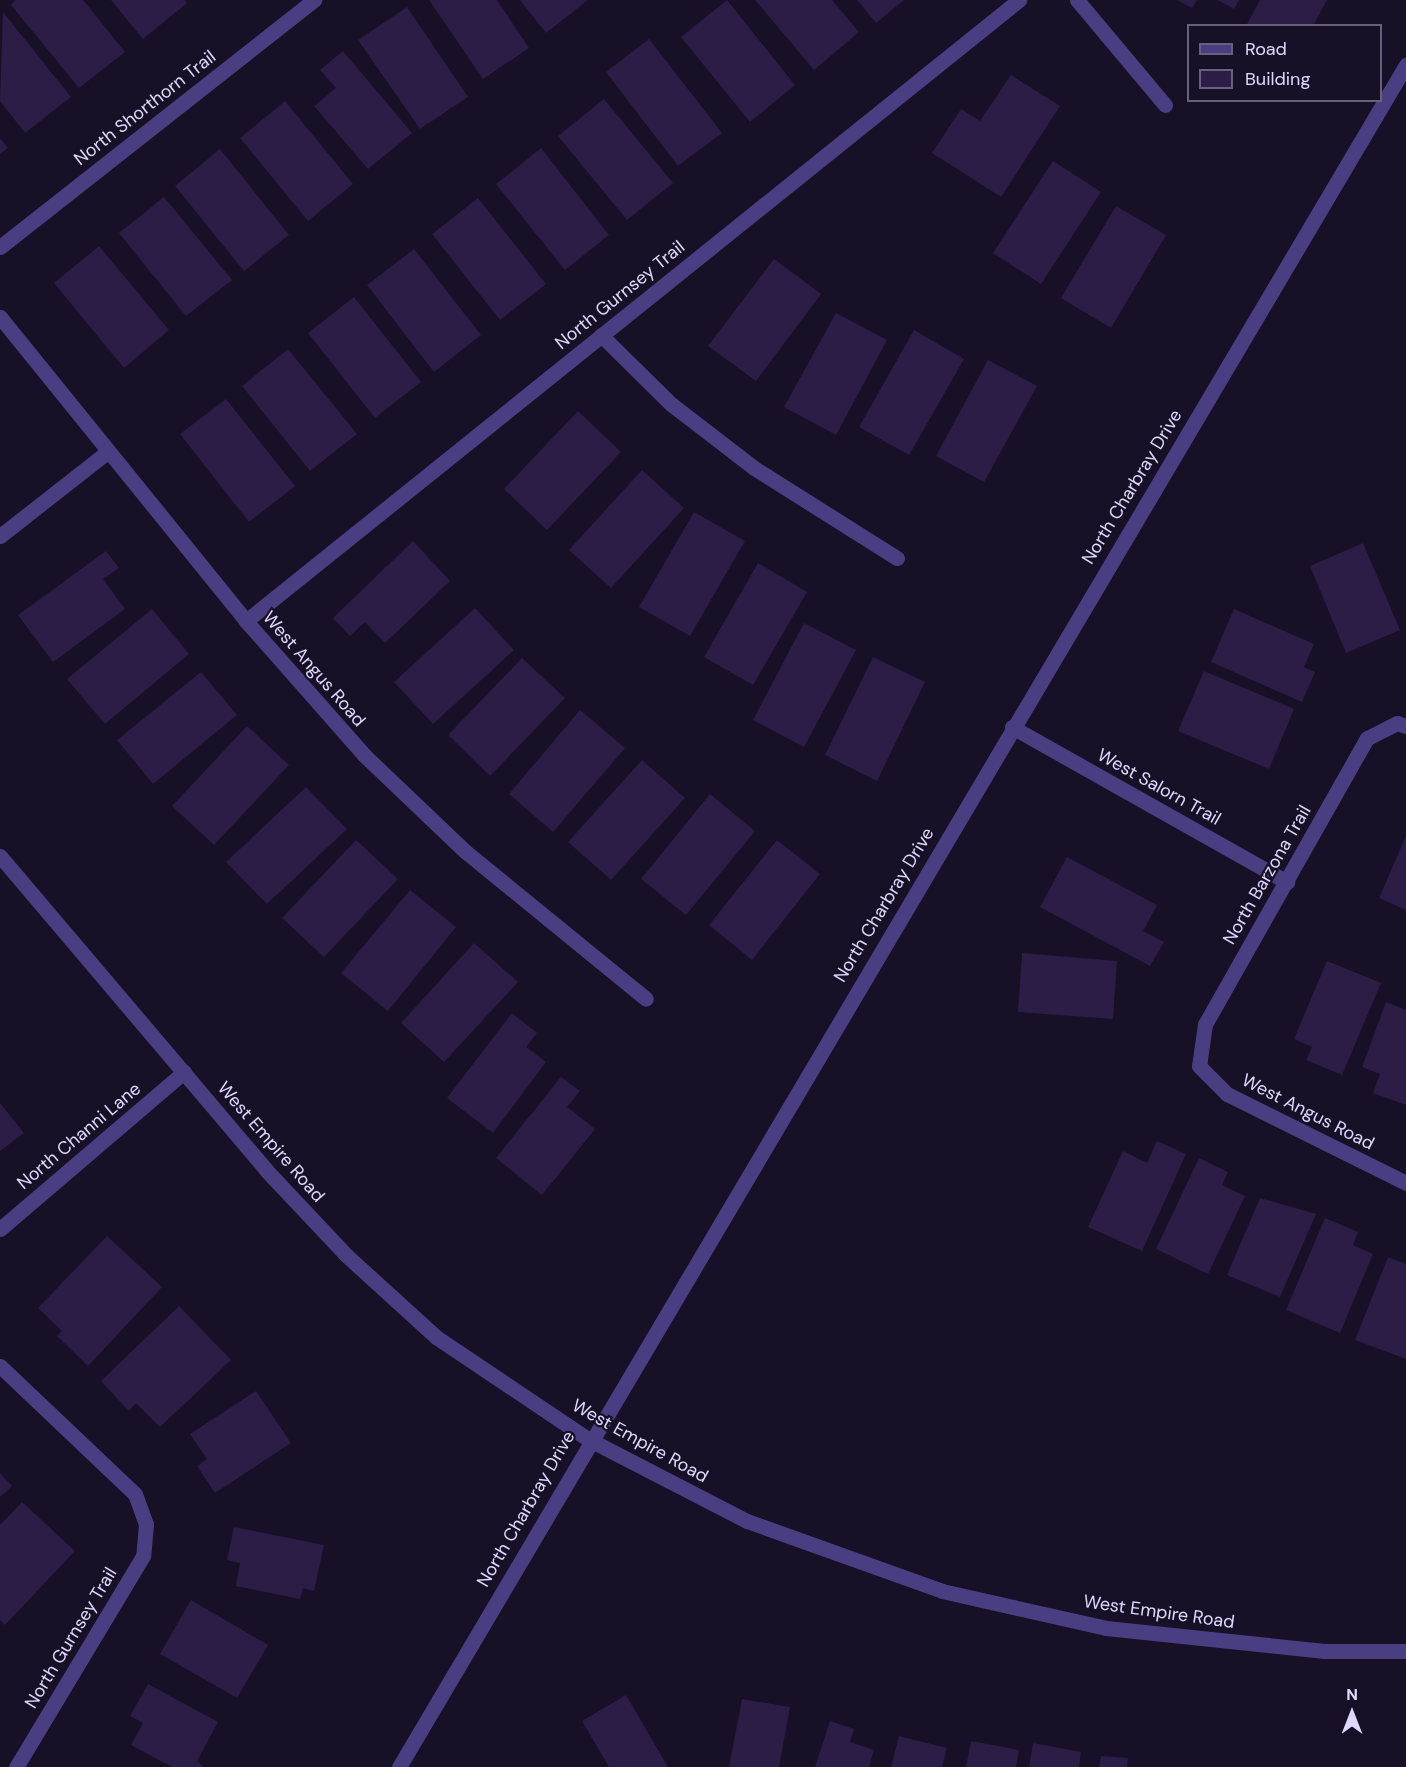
<!DOCTYPE html>
<style>
body{margin:0}
#map{position:relative;width:1406px;height:1767px;overflow:hidden;background:#171026;font-family:"DM Sans",sans-serif}
div>[style]{position:absolute}
.building>*{inset:0;background:#2b1d46}
.minor>*{height:15px;margin:-7.5px;padding:0 7.5px;transform-origin:7.5px;border-radius:7.5px;background:#493e82}
span{translate:-50% -50%;white-space:nowrap;text-align:center;line-height:1.15;-webkit-text-stroke:4.5px #171026;paint-order:stroke}
.street-label{font-size:18px;color:#e0d7fd}
.legend{position:absolute;left:1187px;top:24px;width:195px;height:78px;box-sizing:border-box;background:#171026;border:2px solid #67607c;margin:0;padding:8px 10px;list-style:none;font-size:18px;color:#e0d7fd}
.legend li{display:flex;align-items:center;gap:12px;height:30px}
.legend b{width:30px;border:2px solid #67607c}
.north{position:absolute;left:1322px;top:1683px;width:60px;height:60px;-webkit-text-stroke:4px #171026;paint-order:stroke;rotate:0deg;font-size:16px;font-weight:700;line-height:24px;text-align:center;color:#e0d7fd}
.north::after{content:'';display:block;margin:auto;width:21px;height:27px;background:#e0d7fd;clip-path:polygon(50% 0,100% 100%,50% 72%,0 100%)}
</style>
<div id="map">
<div class="building">
<div style="clip-path:polygon(16px 0,83px 0,125px 52px,79px 88px,11px 5px)"></div>
<div style="clip-path:polygon(111px 0,185px 0,187px 3px,143px 39px)"></div>
<div style="clip-path:polygon(429px 0,497px 0,529px 48px,483px 79px)"></div>
<div style="clip-path:polygon(520px 0,588px 0,546px 33px)"></div>
<div style="clip-path:polygon(727px 0,795px 85px,750px 122px,681px 37px)"></div>
<div style="clip-path:polygon(755px 0,832px 0,859px 32px,814px 70px)"></div>
<div style="clip-path:polygon(857px 0,904px 0,876px 23px)"></div>
<div style="clip-path:polygon(1177px 0,1197px 0,1192px 8px)"></div>
<div style="clip-path:polygon(1218px 0,1239px 0,1234px 9px)"></div>
<div style="clip-path:polygon(1260px 0,1327px 0,1313px 26px,1246px 26px)"></div>
<div style="clip-path:polygon(407px 7px,468px 97px,420px 129px,358px 40px)"></div>
<div style="clip-path:polygon(3px 12px,71px 97px,25px 133px,0 101px)"></div>
<div style="clip-path:polygon(649px 39px,722px 133px,678px 166px,606px 72px)"></div>
<div style="clip-path:polygon(343px 51px,412px 133px,368px 169px,314px 106px,336px 88px,320px 70px)"></div>
<div style="clip-path:polygon(1011px 75px,1060px 106px,1001px 197px,932px 153px,961px 109px,980px 121px)"></div>
<div style="clip-path:polygon(604px 99px,673px 183px,627px 220px,558px 136px)"></div>
<div style="clip-path:polygon(285px 101px,353px 184px,308px 221px,240px 138px)"></div>
<div style="clip-path:polygon(0 138px,8px 148px,0 154px)"></div>
<div style="clip-path:polygon(541px 148px,609px 235px,565px 270px,496px 184px)"></div>
<div style="clip-path:polygon(220px 149px,289px 235px,244px 271px,175px 186px)"></div>
<div style="clip-path:polygon(1053px 161px,1101px 192px,1041px 284px,993px 253px)"></div>
<div style="clip-path:polygon(164px 197px,232px 280px,186px 316px,119px 233px)"></div>
<div style="clip-path:polygon(478px 198px,546px 284px,500px 320px,432px 234px)"></div>
<div style="clip-path:polygon(1116px 206px,1166px 235px,1111px 328px,1061px 298px)"></div>
<div style="clip-path:polygon(99px 246px,169px 330px,124px 368px,54px 283px)"></div>
<div style="clip-path:polygon(414px 249px,481px 335px,434px 372px,367px 285px)"></div>
<div style="clip-path:polygon(774px 259px,821px 294px,756px 381px,708px 346px)"></div>
<div style="clip-path:polygon(354px 297px,421px 382px,375px 418px,308px 333px)"></div>
<div style="clip-path:polygon(836px 313px,887px 340px,836px 435px,784px 407px)"></div>
<div style="clip-path:polygon(914px 330px,964px 359px,909px 455px,859px 427px)"></div>
<div style="clip-path:polygon(288px 349px,357px 434px,310px 471px,242px 386px)"></div>
<div style="clip-path:polygon(988px 360px,1037px 386px,984px 482px,936px 456px)"></div>
<div style="clip-path:polygon(226px 399px,295px 486px,249px 522px,180px 434px)"></div>
<div style="clip-path:polygon(578px 411px,621px 452px,547px 530px,504px 489px)"></div>
<div style="clip-path:polygon(642px 470px,684px 508px,611px 588px,569px 550px)"></div>
<div style="clip-path:polygon(694px 512px,745px 541px,690px 636px,639px 607px)"></div>
<div style="clip-path:polygon(413px 541px,450px 581px,385px 643px,365px 622px,350px 636px,333px 618px)"></div>
<div style="clip-path:polygon(1363px 543px,1400px 630px,1346px 653px,1310px 566px)"></div>
<div style="clip-path:polygon(106px 551px,119px 568px,103px 579px,125px 609px,53px 662px,18px 615px)"></div>
<div style="clip-path:polygon(758px 563px,807px 592px,753px 685px,704px 657px)"></div>
<div style="clip-path:polygon(475px 608px,514px 650px,433px 724px,394px 682px)"></div>
<div style="clip-path:polygon(152px 609px,189px 654px,105px 724px,67px 679px)"></div>
<div style="clip-path:polygon(1234px 609px,1314px 644px,1304px 667px,1315px 672px,1302px 702px,1211px 662px)"></div>
<div style="clip-path:polygon(804px 623px,856px 650px,804px 747px,753px 720px)"></div>
<div style="clip-path:polygon(873px 657px,925px 682px,877px 781px,825px 755px)"></div>
<div style="clip-path:polygon(522px 658px,565px 698px,490px 776px,448px 735px)"></div>
<div style="clip-path:polygon(1204px 671px,1294px 709px,1269px 769px,1178px 731px)"></div>
<div style="clip-path:polygon(201px 672px,237px 715px,153px 784px,117px 740px)"></div>
<div style="clip-path:polygon(580px 710px,625px 748px,553px 832px,509px 794px)"></div>
<div style="clip-path:polygon(247px 726px,289px 765px,214px 845px,172px 806px)"></div>
<div style="clip-path:polygon(642px 760px,685px 798px,611px 880px,568px 842px)"></div>
<div style="clip-path:polygon(306px 787px,347px 829px,267px 904px,226px 862px)"></div>
<div style="clip-path:polygon(710px 794px,755px 831px,686px 915px,641px 879px)"></div>
<div style="clip-path:polygon(1406px 836px,1406px 910px,1379px 898px)"></div>
<div style="clip-path:polygon(356px 840px,398px 879px,324px 957px,282px 918px)"></div>
<div style="clip-path:polygon(777px 840px,820px 874px,752px 960px,709px 925px)"></div>
<div style="clip-path:polygon(1067px 857px,1157px 905px,1143px 931px,1164px 942px,1150px 966px,1040px 907px)"></div>
<div style="clip-path:polygon(410px 890px,456px 927px,388px 1011px,341px 973px)"></div>
<div style="clip-path:polygon(474px 943px,518px 982px,444px 1062px,401px 1023px)"></div>
<div style="clip-path:polygon(1022px 953px,1117px 961px,1113px 1019px,1018px 1012px)"></div>
<div style="clip-path:polygon(1327px 961px,1381px 983px,1342px 1075px,1306px 1060px,1312px 1047px,1294px 1039px)"></div>
<div style="clip-path:polygon(1386px 1002px,1406px 1010px,1406px 1105px,1373px 1093px,1380px 1074px,1362px 1067px)"></div>
<div style="clip-path:polygon(512px 1013px,537px 1033px,526px 1047px,546px 1062px,493px 1133px,447px 1098px)"></div>
<div style="clip-path:polygon(561px 1077px,580px 1091px,567px 1107px,595px 1129px,542px 1195px,496px 1158px)"></div>
<div style="clip-path:polygon(0 1103px,24px 1133px,0 1151px)"></div>
<div style="clip-path:polygon(1157px 1141px,1186px 1154px,1142px 1251px,1088px 1227px,1123px 1151px,1147px 1163px)"></div>
<div style="clip-path:polygon(1199px 1158px,1228px 1172px,1222px 1185px,1245px 1196px,1208px 1274px,1156px 1249px)"></div>
<div style="clip-path:polygon(1260px 1198px,1316px 1214px,1280px 1297px,1227px 1275px)"></div>
<div style="clip-path:polygon(1325px 1218px,1358px 1232px,1353px 1245px,1373px 1254px,1340px 1333px,1286px 1310px)"></div>
<div style="clip-path:polygon(107px 1236px,162px 1287px,88px 1366px,57px 1336px,62px 1331px,38px 1308px)"></div>
<div style="clip-path:polygon(1388px 1257px,1406px 1264px,1406px 1359px,1355px 1340px)"></div>
<div style="clip-path:polygon(179px 1306px,231px 1360px,160px 1427px,136px 1403px,129px 1411px,101px 1381px)"></div>
<div style="clip-path:polygon(256px 1391px,291px 1443px,215px 1493px,197px 1466px,207px 1459px,190px 1434px)"></div>
<div style="clip-path:polygon(0 1473px,12px 1486px,0 1497px)"></div>
<div style="clip-path:polygon(22px 1502px,75px 1551px,5px 1625px,0 1620px,0 1525px)"></div>
<div style="clip-path:polygon(234px 1527px,324px 1545px,314px 1591px,303px 1588px,300px 1599px,236px 1586px,240px 1563px,227px 1560px)"></div>
<div style="clip-path:polygon(191px 1600px,268px 1645px,237px 1698px,160px 1654px)"></div>
<div style="clip-path:polygon(148px 1684px,218px 1722px,197px 1761px,204px 1767px,172px 1767px,131px 1745px,143px 1723px,130px 1716px)"></div>
<div style="clip-path:polygon(626px 1695px,668px 1767px,609px 1767px,582px 1721px)"></div>
<div style="clip-path:polygon(742px 1699px,790px 1707px,779px 1767px,729px 1767px)"></div>
<div style="clip-path:polygon(830px 1721px,854px 1729px,850px 1742px,874px 1750px,869px 1767px,815px 1767px)"></div>
<div style="clip-path:polygon(899px 1736px,947px 1748px,942px 1767px,891px 1767px)"></div>
<div style="clip-path:polygon(971px 1741px,1019px 1750px,1016px 1767px,966px 1767px)"></div>
<div style="clip-path:polygon(1033px 1743px,1081px 1752px,1079px 1767px,1029px 1767px)"></div>
<div style="clip-path:polygon(1101px 1756px,1128px 1758px,1127px 1767px,1099px 1767px)"></div>
</div>
<div class="minor">
<div style="left:1077px;top:0;width:137px;rotate:50deg"></div>
<div style="left:0;top:247px;width:400px;rotate:-38.2deg"></div>
<div style="left:0;top:317px;width:391px;rotate:51deg"></div>
<div style="left:246px;top:621px;width:179px;rotate:48.6deg"></div>
<div style="left:364px;top:755px;width:141px;rotate:43.6deg"></div>
<div style="left:466px;top:852px;width:232px;rotate:39.2deg"></div>
<div style="left:601px;top:335px;width:98px;rotate:44.6deg"></div>
<div style="left:671px;top:404px;width:105px;rotate:37.6deg"></div>
<div style="left:754px;top:468px;width:169px;rotate:32.2deg"></div>
<div style="left:0;top:536px;width:136px;rotate:-38.1deg"></div>
<div style="left:246px;top:621px;width:992px;rotate:-38.78deg"></div>
<div style="left:1406px;top:726px;width:9px;rotate:-162deg"></div>
<div style="left:1397px;top:723px;width:34px;rotate:153deg"></div>
<div style="left:1367px;top:738px;width:329px;rotate:119.5deg"></div>
<div style="left:1205px;top:1024px;width:42px;rotate:98.1deg"></div>
<div style="left:1199px;top:1066px;width:40px;rotate:45deg"></div>
<div style="left:1227px;top:1094px;width:200px;rotate:26.4deg"></div>
<div style="left:1012px;top:727px;width:316px;rotate:29.4deg"></div>
<div style="left:0;top:856px;width:412px;rotate:49.7deg"></div>
<div style="left:266px;top:1170px;width:117px;rotate:46.7deg"></div>
<div style="left:346px;top:1255px;width:122px;rotate:42.3deg"></div>
<div style="left:436px;top:1337px;width:183px;rotate:33.9deg"></div>
<div style="left:588px;top:1439px;width:179px;rotate:27.3deg"></div>
<div style="left:747px;top:1521px;width:207px;rotate:19.7deg"></div>
<div style="left:942px;top:1591px;width:168px;rotate:12.7deg"></div>
<div style="left:1106px;top:1628px;width:220px;rotate:6deg"></div>
<div style="left:1325px;top:1651px;width:81px"></div>
<div style="left:0;top:1229px;width:242px;rotate:-40.5deg"></div>
<div style="left:0;top:1366px;width:186px;rotate:43.5deg"></div>
<div style="left:135px;top:1494px;width:32px;rotate:70deg"></div>
<div style="left:146px;top:1524px;width:32px;rotate:95deg"></div>
<div style="left:143px;top:1556px;width:246px;rotate:121deg"></div>
<div style="left:399px;top:1767px;width:1978px;rotate:-59.39deg"></div>
</div>
<div class="street-label">
<span style="left:145px;top:108px;rotate:-38deg">North Shorthorn Trail</span>
<span style="left:620px;top:295px;rotate:-39deg">North Gurnsey Trail</span>
<span style="left:1132px;top:487px;rotate:-59deg">North Charbray Drive</span>
<span style="left:314px;top:669px;rotate:49deg">West Angus Road</span>
<span style="left:1159px;top:787px;rotate:29deg">West Salorn Trail</span>
<span style="left:1267px;top:875px;rotate:-60deg">North Barzona Trail</span>
<span style="left:884px;top:905px;rotate:-59deg">North Charbray Drive</span>
<span style="left:1308px;top:1112px;rotate:27deg">West Angus Road</span>
<span style="left:79px;top:1136px;rotate:-40deg">North Channi Lane</span>
<span style="left:271px;top:1142px;rotate:49deg">West Empire Road</span>
<span style="left:640px;top:1441px;rotate:29deg">West Empire Road</span>
<span style="left:526px;top:1509px;rotate:-60deg">North Charbray Drive</span>
<span style="left:1159px;top:1612px;rotate:8deg">West Empire Road</span>
<span style="left:71px;top:1638px;rotate:-59deg">North Gurnsey Trail</span>
</div>
<ul class="legend">
<li><b style="height:8px;background:#493e82"></b>Road</li>
<li><b style="height:16px;background:#2b1d46"></b>Building</li>
</ul>
<div class="north">N</div>
</div>
